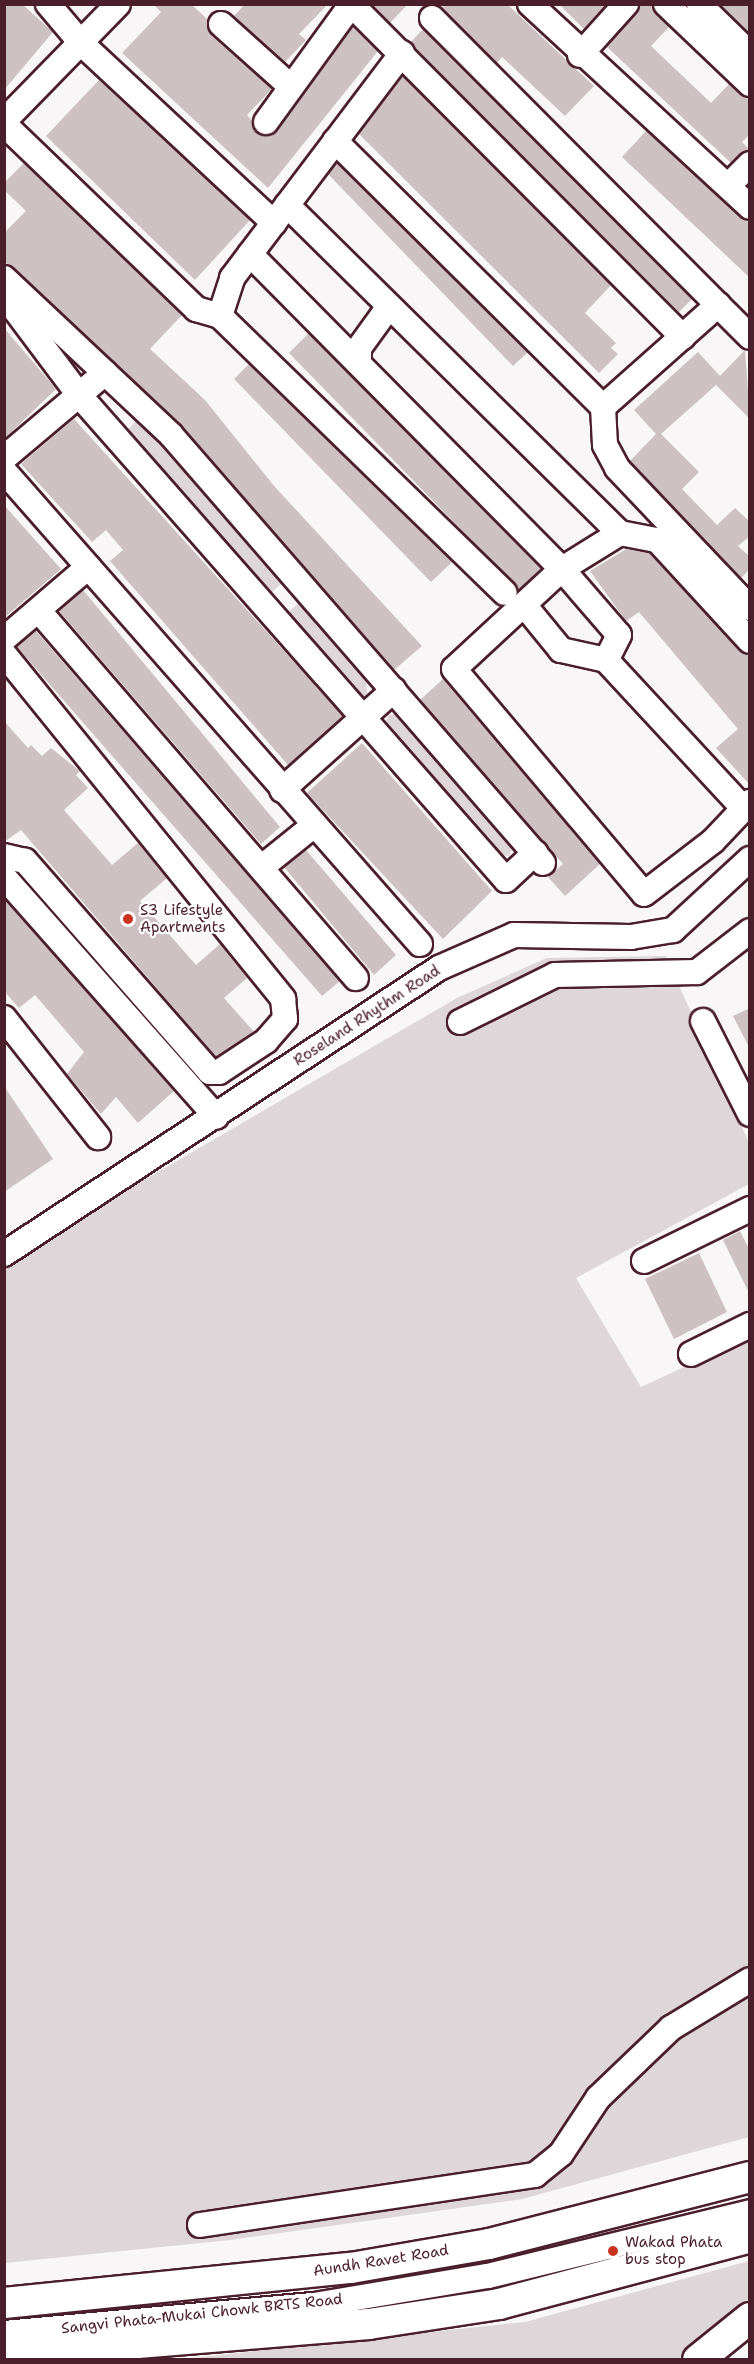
<!DOCTYPE html>
<style>
body{margin:0}
#map{position:relative;width:754px;height:2364px;overflow:hidden;background:#f8f6f7;font-family:"Shantell Sans",sans-serif}
div>[style]{position:absolute}
.green>*{inset:0;background:#ded6d9}
.building>*{inset:0;background:#cdc1c4}
.roads{filter:drop-shadow(2px 0 #4a1f2b) drop-shadow(-2px 0 #4a1f2b) drop-shadow(0 2px #4a1f2b) drop-shadow(0 -2px #4a1f2b)}
.minor>*{height:24px;margin:-12px;padding:0 12px;transform-origin:12px;border-radius:12px;background:#fff}
.major>*{height:30px;margin:-15px;padding:0 15px;transform-origin:15px;border-radius:15px;background:#fff}
.dots>*{width:16px;height:16px;translate:-50% -50%;box-sizing:border-box;border:3px solid #fff;border-radius:50%}
span{translate:-50% -50%;white-space:nowrap;text-align:center;line-height:1.15;-webkit-text-stroke:4.5px #fff;paint-order:stroke}
.poi-label{font-size:15px;color:#4a1f2b}
.left{translate:0 -50%;text-align:left}
.street-label{font-size:15px;color:#4a1f2b}
.frame{position:absolute;inset:0;border:6px solid #4a1f2b;pointer-events:none}
</style>
<div id="map">
<div class="green">
<div style="clip-path:polygon(139px 418px,284px 581px,268px 596px,126px 431px)"></div>
<div style="clip-path:polygon(298px 603px,366px 678px,367px 695px,360px 697px,285px 616px)"></div>
<div style="clip-path:polygon(400px 713px,514px 844px,509px 856px,497px 855px,384px 726px,389px 715px)"></div>
<div style="clip-path:polygon(666px 956px,749px 1143px,749px 1184px,576px 1278px,641px 1387px,749px 1337px,749px 2137px,522px 2199px,230px 2240px,5px 2263px,4px 1271px,84px 1215px,457px 998px,547px 958px)"></div>
<div style="clip-path:polygon(749px 2261px,749px 2305px,680px 2359px,174px 2360px,525px 2322px)"></div>
</div>
<div class="building">
<div style="clip-path:polygon(4px 4px,22px 4px,53px 32px,4px 90px)"></div>
<div style="clip-path:polygon(153px 4px,191px 4px,208px 20px,211px 35px,272px 89px,247px 115px,264px 136px,278px 130px,353px 26px,378px 51px,268px 188px,122px 53px,161px 12px)"></div>
<div style="clip-path:polygon(245px 4px,328px 4px,299px 34px,306px 40px,285px 62px,234px 16px)"></div>
<div style="clip-path:polygon(372px 4px,408px 4px,390px 23px)"></div>
<div style="clip-path:polygon(445px 4px,507px 4px,594px 86px,565px 116px,502px 57px,497px 63px,442px 8px)"></div>
<div style="clip-path:polygon(559px 4px,606px 4px,584px 29px)"></div>
<div style="clip-path:polygon(640px 4px,652px 4px,669px 27px,651px 46px,711px 103px,729px 84px,750px 98px,750px 134px,742px 142px,750px 150px,731px 163px,607px 47px)"></div>
<div style="clip-path:polygon(720px 4px,750px 4px,750px 34px)"></div>
<div style="clip-path:polygon(423px 29px,692px 299px,679px 312px,415px 48px,411px 42px)"></div>
<div style="clip-path:polygon(403px 76px,611px 285px,585px 313px,616px 343px,611px 348px,618px 354px,599px 373px,359px 134px)"></div>
<div style="clip-path:polygon(99px 80px,250px 220px,195px 280px,46px 136px)"></div>
<div style="clip-path:polygon(646px 131px,750px 224px,750px 278px,622px 157px)"></div>
<div style="clip-path:polygon(24px 163px,182px 315px,150px 349px,205px 400px,275px 487px,422px 646px,394px 670px,182px 426px,4px 261px,4px 233px,26px 211px,4px 190px,4px 183px)"></div>
<div style="clip-path:polygon(337px 163px,528px 352px,513px 366px,328px 174px)"></div>
<div style="clip-path:polygon(4px 328px,56px 389px,4px 439px)"></div>
<div style="clip-path:polygon(309px 333px,542px 569px,519px 589px,289px 353px)"></div>
<div style="clip-path:polygon(745px 350px,750px 419px,716px 385px,661px 434px,699px 472px,682px 489px,717px 525px,735px 508px,750px 522px,750px 536px,738px 546px,750px 557px,750px 569px,741px 578px,630px 461px,656px 434px,634px 410px,698px 352px,720px 376px)"></div>
<div style="clip-path:polygon(249px 364px,452px 562px,431px 582px,234px 379px)"></div>
<div style="clip-path:polygon(74px 419px,343px 716px,288px 765px,110px 561px,123px 550px,106px 530px,92px 542px,21px 464px)"></div>
<div style="clip-path:polygon(4px 505px,61px 569px,4px 618px)"></div>
<div style="clip-path:polygon(626px 549px,650px 553px,750px 657px,750px 785px,716px 748px,738px 729px,639px 612px,626px 621px,590px 571px)"></div>
<div style="clip-path:polygon(83px 590px,280px 827px,261px 844px,59px 611px)"></div>
<div style="clip-path:polygon(36px 631px,340px 981px,322px 996px,17px 647px)"></div>
<div style="clip-path:polygon(443px 679px,600px 864px,565px 896px,548px 877px,563px 864px,420px 700px)"></div>
<div style="clip-path:polygon(4px 721px,28px 748px,31px 745px,42px 756px,51px 748px,80px 771px,76px 775px,88px 788px,64px 810px,112px 865px,138px 843px,167px 878px,140px 901px,196px 965px,220px 944px,247px 978px,224px 998px,254px 1032px,216px 1057px,21px 830px,4px 842px)"></div>
<div style="clip-path:polygon(362px 743px,492px 891px,443px 939px,307px 793px)"></div>
<div style="clip-path:polygon(306px 850px,396px 955px,374px 975px,284px 867px)"></div>
<div style="clip-path:polygon(4px 899px,174px 1091px,138px 1123px,116px 1097px,101px 1114px,67px 1074px,84px 1052px,35px 995px,19px 1008px,4px 991px)"></div>
<div style="clip-path:polygon(750px 1008px,750px 1049px,733px 1016px)"></div>
<div style="clip-path:polygon(4px 1086px,53px 1159px,4px 1192px)"></div>
<div style="clip-path:polygon(740px 1231px,750px 1251px,750px 1295px,723px 1240px)"></div>
<div style="clip-path:polygon(699px 1253px,727px 1312px,674px 1339px,645px 1279px)"></div>
</div>
<div class="roads">
<div class="minor">
<div style="left:48px;top:4px;width:51px;rotate:49.8deg"></div>
<div style="left:81px;top:43px;width:264px;rotate:43deg"></div>
<div style="left:351px;top:4px;width:470px;rotate:45.1deg"></div>
<div style="left:530px;top:4px;width:299px;rotate:42.7deg"></div>
<div style="left:666px;top:4px;width:116px;rotate:43.6deg"></div>
<div style="left:699px;top:4px;width:71px;rotate:44.4deg"></div>
<div style="left:432px;top:18px;width:405px;rotate:45.1deg"></div>
<div style="left:221px;top:24px;width:93px;rotate:41.9deg"></div>
<div style="left:580px;top:55px;width:69px;rotate:-48deg"></div>
<div style="left:4px;top:121px;width:163px;rotate:-45.7deg"></div>
<div style="left:266px;top:122px;width:145px;rotate:-54deg"></div>
<div style="left:4px;top:124px;width:267px;rotate:43.9deg"></div>
<div style="left:196px;top:309px;width:25px;rotate:16deg"></div>
<div style="left:220px;top:316px;width:397px;rotate:44.2deg"></div>
<div style="left:335px;top:141px;width:378px;rotate:44.8deg"></div>
<div style="left:603px;top:407px;width:38px;rotate:87deg"></div>
<div style="left:605px;top:445px;width:26px;rotate:62deg"></div>
<div style="left:617px;top:468px;width:193px;rotate:46.5deg"></div>
<div style="left:728px;top:186px;width:31px;rotate:-45deg"></div>
<div style="left:287px;top:205px;width:467px;rotate:44.6deg"></div>
<div style="left:620px;top:533px;width:38px;rotate:11deg"></div>
<div style="left:657px;top:540px;width:137px;rotate:47.4deg"></div>
<div style="left:250px;top:254px;width:443px;rotate:45.3deg"></div>
<div style="left:562px;top:569px;width:147px;rotate:137.2deg"></div>
<div style="left:454px;top:669px;width:294px;rotate:49.8deg"></div>
<div style="left:644px;top:894px;width:87px;rotate:-37.5deg"></div>
<div style="left:713px;top:841px;width:54px;rotate:-46.5deg"></div>
<div style="left:4px;top:278px;width:229px;rotate:43.2deg"></div>
<div style="left:171px;top:435px;width:567px;rotate:49deg"></div>
<div style="left:4px;top:295px;width:125px;rotate:53.1deg"></div>
<div style="left:79px;top:395px;width:646px;rotate:48.64deg"></div>
<div style="left:506px;top:880px;width:40px;rotate:-43deg"></div>
<div style="left:220px;top:316px;width:40px;rotate:-72deg"></div>
<div style="left:232px;top:278px;width:282px;rotate:-52.9deg"></div>
<div style="left:359px;top:361px;width:13px;rotate:-90deg"></div>
<div style="left:359px;top:348px;width:49px;rotate:-54.1deg"></div>
<div style="left:603px;top:407px;width:154px;rotate:-41.6deg"></div>
<div style="left:718px;top:305px;width:45px;rotate:45deg"></div>
<div style="left:4px;top:458px;width:132px;rotate:-40.1deg"></div>
<div style="left:4px;top:471px;width:630px;rotate:48.67deg"></div>
<div style="left:620px;top:533px;width:68px;rotate:148.2deg"></div>
<div style="left:562px;top:569px;width:87px;rotate:49.2deg"></div>
<div style="left:619px;top:635px;width:28px;rotate:117deg"></div>
<div style="left:606px;top:660px;width:202px;rotate:47.2deg"></div>
<div style="left:525px;top:606px;width:57px;rotate:50.7deg"></div>
<div style="left:561px;top:650px;width:46px;rotate:12.5deg"></div>
<div style="left:39px;top:611px;width:485px;rotate:49.2deg"></div>
<div style="left:4px;top:639px;width:111px;rotate:-40.6deg"></div>
<div style="left:4px;top:654px;width:444px;rotate:51deg"></div>
<div style="left:283px;top:999px;width:20px;rotate:84deg"></div>
<div style="left:285px;top:1019px;width:29px;rotate:131deg"></div>
<div style="left:266px;top:1041px;width:56px;rotate:146.6deg"></div>
<div style="left:219px;top:1072px;width:9px;rotate:180deg"></div>
<div style="left:210px;top:1072px;width:281px;rotate:-131.2deg"></div>
<div style="left:25px;top:861px;width:22px;rotate:-167deg"></div>
<div style="left:282px;top:790px;width:150px;rotate:-41.8deg"></div>
<div style="left:262px;top:867px;width:65px;rotate:-38.8deg"></div>
<div style="left:4px;top:877px;width:320px;rotate:48.5deg"></div>
<div style="left:4px;top:1018px;width:152px;rotate:51.7deg"></div>
<div style="left:703px;top:1021px;width:104px;rotate:63.2deg"></div>
<div style="left:460px;top:1022px;width:106px;rotate:-26.3deg"></div>
<div style="left:555px;top:975px;width:142px;rotate:-1.2deg"></div>
<div style="left:697px;top:972px;width:67px;rotate:-37.7deg"></div>
<div style="left:4px;top:1254px;width:521px;rotate:-33.32deg"></div>
<div style="left:439px;top:968px;width:82px;rotate:-23.7deg"></div>
<div style="left:514px;top:935px;width:117px;rotate:1deg"></div>
<div style="left:631px;top:937px;width:43px;rotate:-9.5deg"></div>
<div style="left:673px;top:930px;width:105px;rotate:-42.7deg"></div>
<div style="left:644px;top:1261px;width:118px;rotate:-26.1deg"></div>
<div style="left:691px;top:1354px;width:66px;rotate:-26.2deg"></div>
<div style="left:200px;top:2225px;width:339px;rotate:-8.5deg"></div>
<div style="left:535px;top:2175px;width:33px;rotate:-39deg"></div>
<div style="left:561px;top:2154px;width:67px;rotate:-56.5deg"></div>
<div style="left:598px;top:2098px;width:101px;rotate:-43.8deg"></div>
<div style="left:671px;top:2028px;width:92px;rotate:-31.3deg"></div>
<div style="left:4px;top:2333px;width:311px;rotate:-5.2deg"></div>
<div style="left:314px;top:2305px;width:176px;rotate:-9.5deg"></div>
<div style="left:488px;top:2276px;width:270px;rotate:-13.7deg"></div>
</div>
<div class="major">
<div style="left:4px;top:2303px;width:349px;rotate:-5.8deg"></div>
<div style="left:351px;top:2268px;width:140px;rotate:-9.9deg"></div>
<div style="left:489px;top:2244px;width:269px;rotate:-14.4deg"></div>
<div style="left:4px;top:2354px;width:366px;rotate:-4.7deg"></div>
<div style="left:369px;top:2324px;width:132px;rotate:-8.7deg"></div>
<div style="left:499px;top:2304px;width:260px;rotate:-14.9deg"></div>
<div style="left:698px;top:2360px;width:67px;rotate:-38.9deg"></div>
</div>
</div>
<div class="dots">
<div style="left:128px;top:919px;background:#c8321e"></div>
<div style="left:613px;top:2251px;background:#c8321e"></div>
</div>
<div class="poi-label">
<span class="left" style="left:140px;top:919px">S3 Lifestyle<br>Apartments</span>
<span class="left" style="left:625px;top:2251px">Wakad Phata<br>bus stop</span>
</div>
<div class="street-label">
<span style="left:367px;top:1016px;rotate:-33deg">Roseland Rhythm Road</span>
<span style="left:381px;top:2261px;rotate:-9deg">Aundh Ravet Road</span>
<span style="left:202px;top:2314px;rotate:-6deg">Sangvi Phata-Mukai Chowk BRTS Road</span>
</div>
<div class="frame"></div>
</div>
